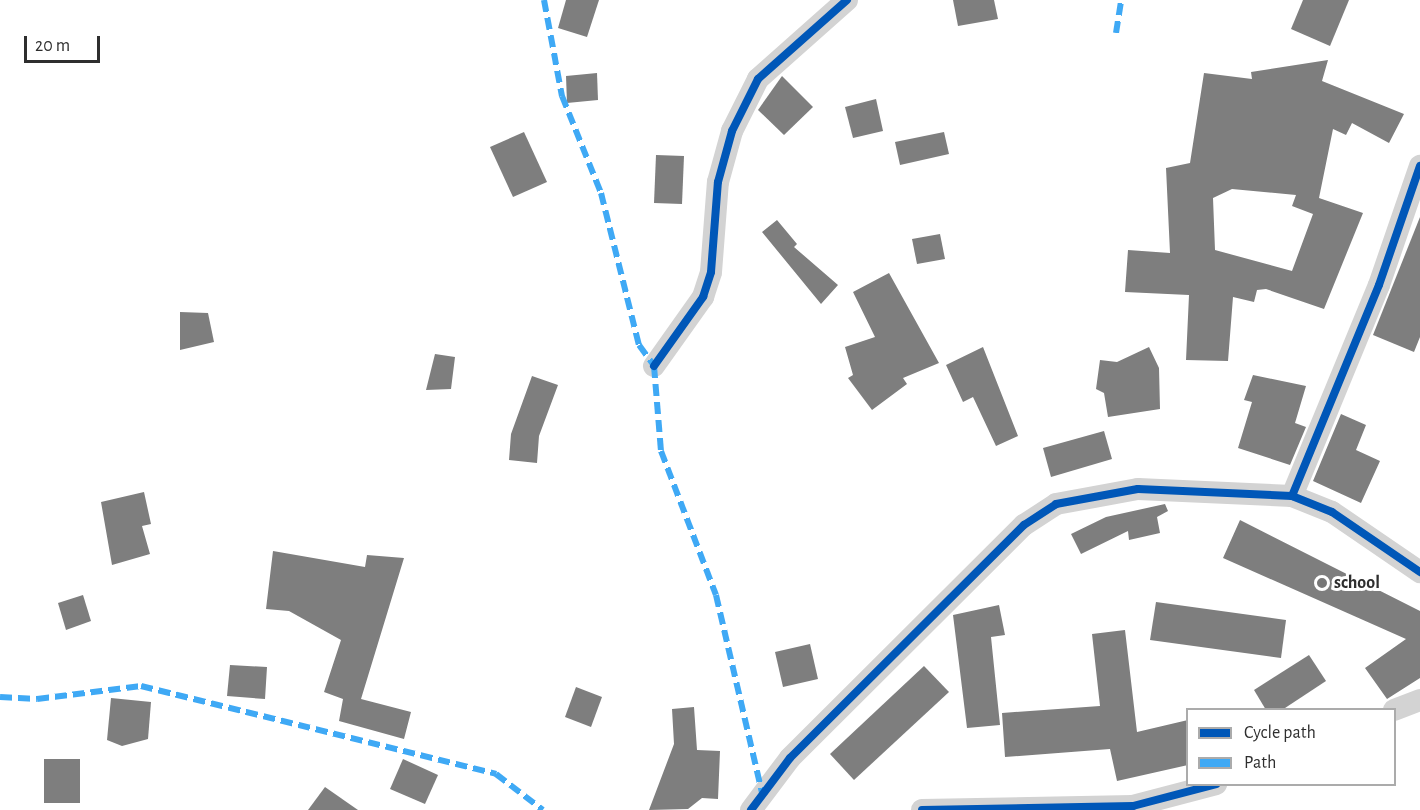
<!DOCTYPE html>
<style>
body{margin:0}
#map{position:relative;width:1420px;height:810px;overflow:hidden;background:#fff;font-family:"Alegreya Sans",sans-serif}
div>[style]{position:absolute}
.building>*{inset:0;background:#7e7e7e}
.minor>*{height:22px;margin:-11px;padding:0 11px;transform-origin:11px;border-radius:11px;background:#d3d3d3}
.quiet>*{height:6px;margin-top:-3px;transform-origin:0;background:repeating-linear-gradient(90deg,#3fa9f5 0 12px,transparent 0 18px)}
.cycleway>*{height:8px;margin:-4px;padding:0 4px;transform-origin:4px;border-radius:4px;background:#0057b8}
.dots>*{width:16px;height:16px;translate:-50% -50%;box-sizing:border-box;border:3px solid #fff;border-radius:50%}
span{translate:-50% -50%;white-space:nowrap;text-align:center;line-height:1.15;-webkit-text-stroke:6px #fff;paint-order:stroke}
.poi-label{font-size:18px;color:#2e2e2e;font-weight:700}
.left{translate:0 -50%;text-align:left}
.legend{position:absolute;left:1186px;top:708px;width:210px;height:78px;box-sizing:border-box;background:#fff;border:2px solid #ababab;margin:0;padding:8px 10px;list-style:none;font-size:18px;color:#2e2e2e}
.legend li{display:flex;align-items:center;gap:12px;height:30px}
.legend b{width:30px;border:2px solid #ababab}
.scale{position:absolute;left:24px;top:36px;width:76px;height:27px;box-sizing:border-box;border:3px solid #2e2e2e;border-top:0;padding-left:8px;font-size:18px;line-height:21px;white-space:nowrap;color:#2e2e2e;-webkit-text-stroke:4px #fff;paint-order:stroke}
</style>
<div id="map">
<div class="building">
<div style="clip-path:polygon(566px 0,599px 0,587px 37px,558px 28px)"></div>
<div style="clip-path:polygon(953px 0,994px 0,998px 19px,958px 26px)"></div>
<div style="clip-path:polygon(1303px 0,1349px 0,1330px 46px,1291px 29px)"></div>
<div style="clip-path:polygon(evenodd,1328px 60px,1322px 81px,1404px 114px,1389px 143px,1352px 123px,1346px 135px,1333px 129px,1319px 198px,1363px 213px,1324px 309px,1266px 289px,1257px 290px,1254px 302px,1233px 297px,1228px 361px,1186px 360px,1189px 295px,1125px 292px,1128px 250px,1170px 253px,1166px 168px,1190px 163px,1204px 73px,1252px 79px,1251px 72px,1328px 60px,1232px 189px,1296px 195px,1292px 206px,1313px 214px,1292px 271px,1215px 250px,1213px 198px,1232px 189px)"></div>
<div style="clip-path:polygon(597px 73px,598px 100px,567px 103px,566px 76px)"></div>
<div style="clip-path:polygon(782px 76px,813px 107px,784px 135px,758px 110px)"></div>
<div style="clip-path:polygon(876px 99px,883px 131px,853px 138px,845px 107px)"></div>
<div style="clip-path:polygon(524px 132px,547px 182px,513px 197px,490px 147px)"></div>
<div style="clip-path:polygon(944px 132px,949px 154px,900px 165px,895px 142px)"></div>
<div style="clip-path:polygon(656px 155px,684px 156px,682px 204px,654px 203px)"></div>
<div style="clip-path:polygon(1420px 217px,1420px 337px,1414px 352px,1373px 335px)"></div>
<div style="clip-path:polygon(777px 220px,797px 244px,794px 247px,838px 285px,821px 304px,762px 232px)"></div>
<div style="clip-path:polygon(940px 234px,945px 259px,917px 264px,912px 239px)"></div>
<div style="clip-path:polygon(889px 273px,939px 363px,903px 378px,907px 384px,872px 410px,848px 378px,853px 375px,845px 347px,875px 337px,853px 292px)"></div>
<div style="clip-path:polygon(180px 312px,208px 313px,214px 342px,180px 350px)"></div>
<div style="clip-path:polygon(983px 347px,1018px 436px,996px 446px,973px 397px,963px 402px,946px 365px)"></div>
<div style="clip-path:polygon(1149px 347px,1159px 368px,1160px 409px,1108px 417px,1104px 393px,1096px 389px,1100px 360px,1117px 362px)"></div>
<div style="clip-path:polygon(435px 354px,455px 357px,451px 389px,426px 390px)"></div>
<div style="clip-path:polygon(1253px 375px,1306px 386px,1295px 423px,1306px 427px,1290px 465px,1238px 448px,1252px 402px,1244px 400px)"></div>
<div style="clip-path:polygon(532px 376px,558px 385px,539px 436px,537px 463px,509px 460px,511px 434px)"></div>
<div style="clip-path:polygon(1341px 414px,1366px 425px,1356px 450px,1380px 461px,1361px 503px,1313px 481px)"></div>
<div style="clip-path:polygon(1104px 431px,1112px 459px,1051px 477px,1043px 448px)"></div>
<div style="clip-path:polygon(144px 492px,151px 524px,142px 526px,150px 554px,112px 565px,101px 502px)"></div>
<div style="clip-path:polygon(1165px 504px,1168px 511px,1157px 517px,1160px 533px,1129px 540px,1128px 531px,1081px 554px,1071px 534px,1106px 517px)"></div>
<div style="clip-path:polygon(1240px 520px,1420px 611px,1420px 678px,1387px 699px,1365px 668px,1406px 639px,1223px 558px)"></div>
<div style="clip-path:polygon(273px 551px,365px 567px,367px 555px,404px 558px,361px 699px,411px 712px,404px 739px,339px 721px,343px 699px,324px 692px,341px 640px,289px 611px,266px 609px)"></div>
<div style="clip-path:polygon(83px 595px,91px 621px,66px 630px,58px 603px)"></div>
<div style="clip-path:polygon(1156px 602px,1286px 620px,1281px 658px,1150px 640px)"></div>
<div style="clip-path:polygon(999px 605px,1005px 635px,991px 637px,1000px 725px,967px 728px,953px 615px)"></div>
<div style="clip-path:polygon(1125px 630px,1137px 732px,1188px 720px,1188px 765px,1117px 781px,1110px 749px,1005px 757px,1002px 713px,1100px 706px,1092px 634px)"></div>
<div style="clip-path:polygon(810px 644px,818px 679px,783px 687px,775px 652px)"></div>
<div style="clip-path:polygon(1309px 655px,1326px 681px,1282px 710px,1266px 710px,1254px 690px)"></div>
<div style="clip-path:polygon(230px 665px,267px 667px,265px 699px,227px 696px)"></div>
<div style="clip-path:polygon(924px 666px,949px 692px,854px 780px,830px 754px)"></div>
<div style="clip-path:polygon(576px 687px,602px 697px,591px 727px,565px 717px)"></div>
<div style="clip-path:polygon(111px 698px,151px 702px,148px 739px,122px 746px,107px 740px)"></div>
<div style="clip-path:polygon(694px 707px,697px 750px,720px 751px,718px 799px,702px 798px,688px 809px,649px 810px,674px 744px,672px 709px)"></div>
<div style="clip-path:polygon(44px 759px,80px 759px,80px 803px,44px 803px)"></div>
<div style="clip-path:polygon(403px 759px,438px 775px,425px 804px,390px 789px)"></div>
<div style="clip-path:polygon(325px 787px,358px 810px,308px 810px)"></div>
</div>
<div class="minor">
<div style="left:654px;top:366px;width:85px;rotate:-54.6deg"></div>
<div style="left:703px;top:297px;width:26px;rotate:-72deg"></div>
<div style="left:711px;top:272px;width:90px;rotate:-85.6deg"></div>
<div style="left:718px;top:182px;width:53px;rotate:-74.6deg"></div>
<div style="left:732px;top:131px;width:58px;rotate:-63.4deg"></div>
<div style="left:758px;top:79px;width:119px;rotate:-41.6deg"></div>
<div style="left:1292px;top:496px;width:228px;rotate:-67.6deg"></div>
<div style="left:1379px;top:285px;width:126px;rotate:-71deg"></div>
<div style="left:1394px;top:710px;width:28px;rotate:-21deg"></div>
<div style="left:751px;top:810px;width:65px;rotate:-53.1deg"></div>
<div style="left:790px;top:758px;width:330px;rotate:-44.9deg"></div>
<div style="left:1024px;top:525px;width:38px;rotate:-33deg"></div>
<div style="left:1056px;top:504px;width:83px;rotate:-10.4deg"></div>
<div style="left:1138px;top:489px;width:154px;rotate:2.6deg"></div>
<div style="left:1292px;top:496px;width:43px;rotate:21.8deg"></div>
<div style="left:1332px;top:512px;width:107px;rotate:34.3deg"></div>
<div style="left:922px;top:810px;width:211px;rotate:-1.1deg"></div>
<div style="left:1133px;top:806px;width:86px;rotate:-14.8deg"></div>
</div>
<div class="quiet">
<div style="left:544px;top:0;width:98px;rotate:79.4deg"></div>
<div style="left:562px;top:96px;width:105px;rotate:68.1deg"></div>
<div style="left:601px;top:193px;width:157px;rotate:76deg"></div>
<div style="left:639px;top:345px;width:26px;rotate:54deg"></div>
<div style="left:654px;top:366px;width:85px;rotate:85.3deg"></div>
<div style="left:661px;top:451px;width:154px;rotate:69.1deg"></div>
<div style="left:716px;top:595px;width:203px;rotate:76.9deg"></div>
<div style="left:1116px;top:33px;width:33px;rotate:-81deg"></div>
<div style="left:0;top:697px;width:37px;rotate:3deg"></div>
<div style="left:37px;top:699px;width:105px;rotate:-7.1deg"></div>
<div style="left:141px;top:686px;width:366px;rotate:13.9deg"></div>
<div style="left:496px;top:774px;width:59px;rotate:37.5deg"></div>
</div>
<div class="cycleway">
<div style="left:654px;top:366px;width:85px;rotate:-54.6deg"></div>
<div style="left:703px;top:297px;width:26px;rotate:-72deg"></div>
<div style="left:711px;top:272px;width:90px;rotate:-85.6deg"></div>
<div style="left:718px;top:182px;width:53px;rotate:-74.6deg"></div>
<div style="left:732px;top:131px;width:58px;rotate:-63.4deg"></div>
<div style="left:758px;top:79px;width:119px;rotate:-41.6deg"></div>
<div style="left:1292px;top:496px;width:228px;rotate:-67.6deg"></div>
<div style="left:1379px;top:285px;width:126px;rotate:-71deg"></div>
<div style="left:751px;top:810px;width:65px;rotate:-53.1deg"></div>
<div style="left:790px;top:758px;width:330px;rotate:-44.9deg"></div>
<div style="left:1024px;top:525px;width:38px;rotate:-33deg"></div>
<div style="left:1056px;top:504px;width:83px;rotate:-10.4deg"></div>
<div style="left:1138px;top:489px;width:154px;rotate:2.6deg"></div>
<div style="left:1292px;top:496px;width:43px;rotate:21.8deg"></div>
<div style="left:1332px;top:512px;width:107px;rotate:34.3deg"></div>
<div style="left:922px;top:810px;width:211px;rotate:-1.1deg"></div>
<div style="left:1133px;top:806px;width:86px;rotate:-14.8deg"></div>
</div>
<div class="dots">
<div style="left:1322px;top:583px;background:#777"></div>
</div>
<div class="poi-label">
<span class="left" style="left:1334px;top:583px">school</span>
</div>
<ul class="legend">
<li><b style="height:8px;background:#0057b8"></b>Cycle path</li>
<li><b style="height:8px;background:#3fa9f5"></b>Path</li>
</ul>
<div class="scale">20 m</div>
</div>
